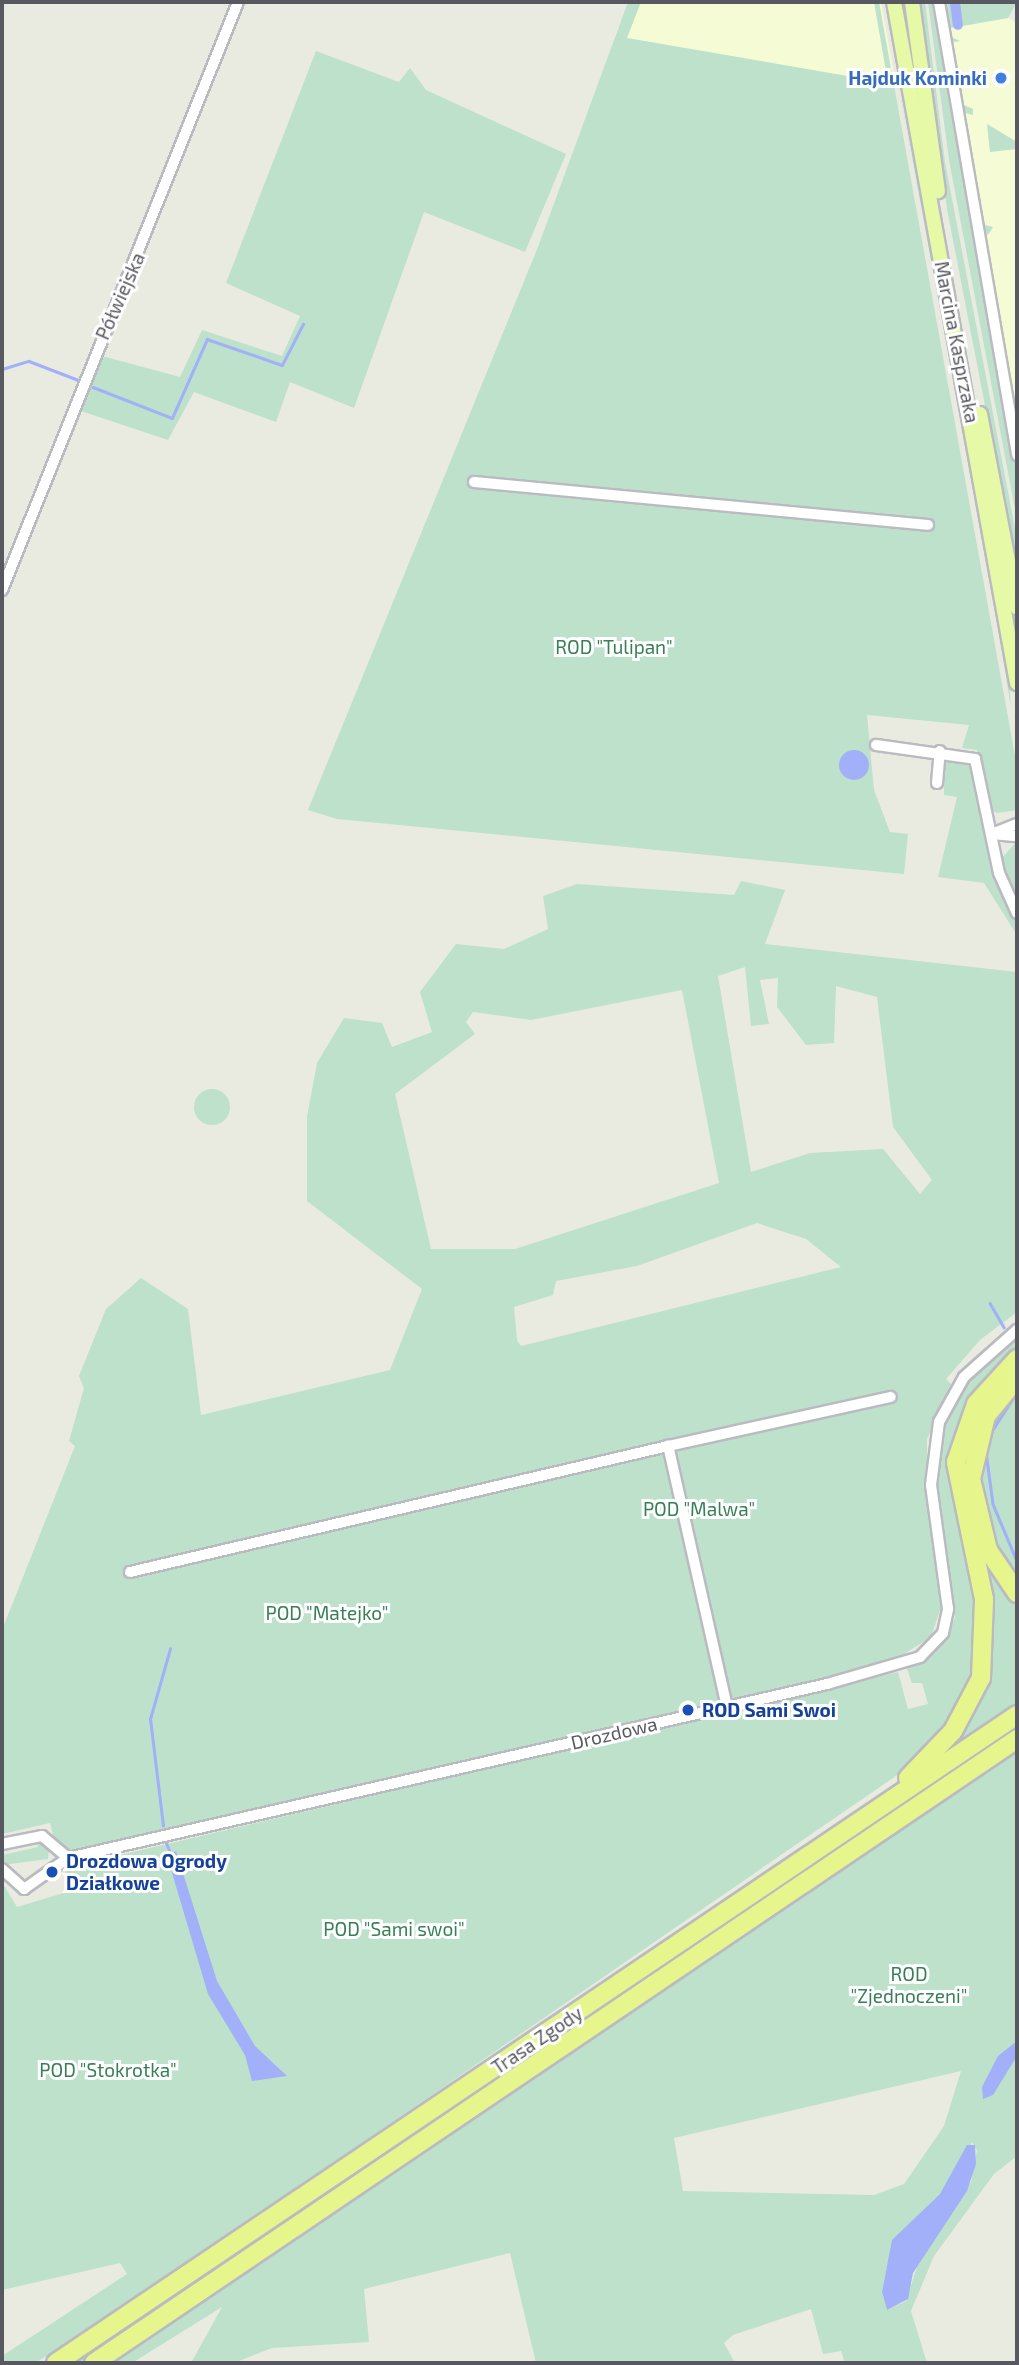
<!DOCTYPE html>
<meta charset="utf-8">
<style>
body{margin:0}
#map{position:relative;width:1019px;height:2365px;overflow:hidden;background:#e9ebe0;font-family:"Exo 2",sans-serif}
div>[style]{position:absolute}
.commercial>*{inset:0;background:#f5fbd4}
.green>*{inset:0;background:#bde1cb}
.round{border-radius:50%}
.water>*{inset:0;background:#a1b0f9}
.stream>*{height:2.5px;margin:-1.25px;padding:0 1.25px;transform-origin:1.25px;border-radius:1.25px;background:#a1b0f9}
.canal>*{height:10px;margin:-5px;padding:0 5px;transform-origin:5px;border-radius:5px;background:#a1b0f9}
.roads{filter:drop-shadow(2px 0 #babac1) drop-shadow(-2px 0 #babac1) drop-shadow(0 2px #babac1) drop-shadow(0 -2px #babac1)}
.minor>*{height:10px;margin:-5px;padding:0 5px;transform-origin:5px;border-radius:5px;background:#fff}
.primary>*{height:14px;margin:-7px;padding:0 7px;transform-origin:7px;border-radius:7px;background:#e6f9a6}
.motorway>*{height:18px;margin:-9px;padding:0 9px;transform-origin:9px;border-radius:9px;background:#e6f68c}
.dots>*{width:19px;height:19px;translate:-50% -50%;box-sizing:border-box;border:4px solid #fff;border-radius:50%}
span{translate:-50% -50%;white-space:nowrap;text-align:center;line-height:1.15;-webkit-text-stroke:6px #fff;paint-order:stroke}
.shop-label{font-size:19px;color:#366cbe;font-weight:700}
.right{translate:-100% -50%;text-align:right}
.street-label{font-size:19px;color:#585960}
.park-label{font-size:19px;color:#387f58}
.transit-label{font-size:19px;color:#164399;font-weight:700}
.left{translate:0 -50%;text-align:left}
.frame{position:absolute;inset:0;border:4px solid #585960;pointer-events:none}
</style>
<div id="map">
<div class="commercial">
<div style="clip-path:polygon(629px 2px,881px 2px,896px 86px,615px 36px)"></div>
<div style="clip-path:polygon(1008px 18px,1017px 23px,1017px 419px,945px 29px)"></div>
</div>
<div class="green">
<div style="clip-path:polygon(628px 2px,641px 2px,627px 38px,888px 83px,874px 2px,879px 2px,1017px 767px,1017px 810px,997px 813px,989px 809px,977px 750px,962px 748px,969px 725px,867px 715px,874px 790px,890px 832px,908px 834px,904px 874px,337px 819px,308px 810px,538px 247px)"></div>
<div style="clip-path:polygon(883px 2px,1008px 666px,1011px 708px,990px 577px)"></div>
<div style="clip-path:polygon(919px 2px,925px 2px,945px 162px,1017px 539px,1017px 571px,947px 209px)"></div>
<div style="clip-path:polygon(928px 2px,934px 2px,1017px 474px,1017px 520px,949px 160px)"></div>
<div style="clip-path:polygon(948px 2px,1017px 2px,1008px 18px,945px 29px)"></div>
<div style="clip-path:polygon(953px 38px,960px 41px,953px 42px,964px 105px,973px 109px,973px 115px,962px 112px,985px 225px,993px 227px,988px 235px,980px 226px,948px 42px)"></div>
<div style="clip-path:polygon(316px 51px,399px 82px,410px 68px,426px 90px,566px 154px,525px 252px,424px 212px,354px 408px,290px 382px,276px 422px,194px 392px,168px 440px,72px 408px,102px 356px,180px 377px,202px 330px,282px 356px,300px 316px,226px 283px)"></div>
<div style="clip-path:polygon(987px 124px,1017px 142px,1017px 149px,990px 152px)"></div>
<div style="clip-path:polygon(944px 759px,972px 760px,998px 887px,1017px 920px,1017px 935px,984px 883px,938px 877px,957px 797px,944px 795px)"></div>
<div style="clip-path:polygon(1017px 841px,1017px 903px,1002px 858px)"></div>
<div style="clip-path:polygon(evenodd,741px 881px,785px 890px,765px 944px,1017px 972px,1017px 1312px,980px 1340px,946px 1379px,951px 1384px,927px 1439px,927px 1501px,942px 1604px,931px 1637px,890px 1663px,69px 1851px,54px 1839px,50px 1823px,2px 1834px,2px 1630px,75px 1446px,69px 1441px,84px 1388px,79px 1376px,106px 1309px,141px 1278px,188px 1309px,201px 1415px,390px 1370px,422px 1289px,307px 1201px,307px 1117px,317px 1063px,344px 1018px,382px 1023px,392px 1047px,432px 1032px,420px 992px,456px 944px,504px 949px,548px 929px,543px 896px,577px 884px,734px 895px,741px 881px,745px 967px,751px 1026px,769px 1024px,760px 980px,778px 978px,777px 1007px,806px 1045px,834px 1043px,836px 986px,877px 997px,893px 1127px,932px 1180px,920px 1194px,883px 1149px,810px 1153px,751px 1172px,718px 976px,745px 967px,741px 881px,682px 990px,719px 1183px,515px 1249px,431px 1249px,395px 1094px,475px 1034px,466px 1022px,473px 1012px,531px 1020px,682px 990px,741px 881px,757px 1223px,806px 1239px,841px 1267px,521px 1346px,517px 1340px,514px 1307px,553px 1295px,556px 1281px,637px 1266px,757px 1223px)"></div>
<div class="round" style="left:194px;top:1089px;width:36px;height:36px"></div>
<div style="clip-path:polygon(1017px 1336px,1017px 1353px,962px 1417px,955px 1438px,951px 1487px,978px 1587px,978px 1667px,958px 1713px,922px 1758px,96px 2326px,35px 2363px,2px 2363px,2px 2356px,127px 2274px,120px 2263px,2px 2290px,2px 1882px,17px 1907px,70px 1891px,65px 1868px,898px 1672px,908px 1709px,928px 1704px,922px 1683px,912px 1683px,907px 1669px,935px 1653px,955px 1618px,937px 1497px,944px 1421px,969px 1377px)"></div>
<div style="clip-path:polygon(1017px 1366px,986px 1408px,967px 1456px,979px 1538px,989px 1563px,1017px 1599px,1017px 1702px,942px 1755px,976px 1705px,993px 1640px,990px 1598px,963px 1485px,968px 1431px,982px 1404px)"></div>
<div style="clip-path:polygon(1017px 1386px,1017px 1585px,998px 1558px,976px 1475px,988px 1421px)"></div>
<div style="clip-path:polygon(1017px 1722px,1017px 1733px,166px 2309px,84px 2363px,67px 2363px)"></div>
<div style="clip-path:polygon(evenodd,1017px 1751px,1017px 2156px,994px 2174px,934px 2256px,911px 2311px,927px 2363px,845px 2363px,841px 2351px,823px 2354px,811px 2309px,733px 2335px,724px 2343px,735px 2363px,536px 2363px,510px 2253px,364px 2289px,369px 2342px,272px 2348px,234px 2363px,191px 2363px,222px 2307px,132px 2363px,108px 2363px,1017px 1751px,961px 2071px,944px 2126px,904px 2184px,874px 2195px,683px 2191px,674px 2138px,961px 2071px,1017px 1751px,972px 2142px,977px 2150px,971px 2182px,920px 2257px,906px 2301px,887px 2310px,882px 2292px,888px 2262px,927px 2238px,972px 2142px)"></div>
<div style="clip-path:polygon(37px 1840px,49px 1847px,48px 1859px,3px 1865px,2px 1855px,38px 1847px)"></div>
</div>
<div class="water">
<div class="round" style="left:839px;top:750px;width:30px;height:30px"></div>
<div style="clip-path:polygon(176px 1851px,217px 1981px,255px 2046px,287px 2076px,252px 2081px,245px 2055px,208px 1994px,167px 1856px)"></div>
<div style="clip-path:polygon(1017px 2041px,1017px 2056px,993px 2095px,983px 2099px,982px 2087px,998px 2056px)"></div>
<div style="clip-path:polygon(967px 2145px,975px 2145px,976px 2164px,967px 2191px,913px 2273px,908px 2299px,887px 2310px,882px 2292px,892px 2240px,940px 2194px)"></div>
</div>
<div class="stream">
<div style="left:2px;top:369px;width:28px;rotate:-17deg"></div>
<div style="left:29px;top:361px;width:56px;rotate:21deg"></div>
<div style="left:93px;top:387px;width:85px;rotate:21.4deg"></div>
<div style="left:172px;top:418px;width:86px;rotate:-66.1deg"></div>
<div style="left:207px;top:339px;width:79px;rotate:19.1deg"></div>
<div style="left:282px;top:365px;width:46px;rotate:-62.9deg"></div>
<div style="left:990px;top:1303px;width:28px;rotate:60deg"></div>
<div style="left:991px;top:1432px;width:48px;rotate:-57deg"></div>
<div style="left:986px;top:1452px;width:52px;rotate:82.3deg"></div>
<div style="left:993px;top:1504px;width:62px;rotate:67.2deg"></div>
<div style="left:163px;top:1826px;width:108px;rotate:-96.9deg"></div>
<div style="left:150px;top:1719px;width:73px;rotate:-74.1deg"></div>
<div style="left:166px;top:1842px;width:13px;rotate:67deg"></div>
</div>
<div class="canal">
<div style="left:955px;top:2px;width:23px;rotate:83deg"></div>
</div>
<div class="roads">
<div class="minor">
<div style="left:939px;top:2px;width:460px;rotate:80.2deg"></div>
<div style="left:474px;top:482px;width:456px;rotate:5.4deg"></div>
<div style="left:2px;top:590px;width:634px;rotate:-68.13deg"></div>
<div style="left:876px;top:745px;width:100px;rotate:8deg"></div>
<div style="left:975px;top:759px;width:116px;rotate:78.1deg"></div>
<div style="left:999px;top:873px;width:44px;rotate:65.8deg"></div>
<div style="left:937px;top:783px;width:32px;rotate:-85deg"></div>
<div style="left:992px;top:834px;width:27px;rotate:-22deg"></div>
<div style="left:992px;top:834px;width:25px;rotate:5deg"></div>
<div style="left:130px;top:1572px;width:553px;rotate:-13.18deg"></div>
<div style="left:727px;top:1707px;width:268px;rotate:-102.7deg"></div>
<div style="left:668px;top:1446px;width:228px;rotate:-12.4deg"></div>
<div style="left:2px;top:1844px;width:41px;rotate:-11.3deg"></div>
<div style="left:42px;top:1836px;width:34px;rotate:40deg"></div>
<div style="left:2px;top:1869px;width:30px;rotate:42deg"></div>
<div style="left:24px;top:1889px;width:54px;rotate:-35.2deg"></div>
<div style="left:68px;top:1858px;width:779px;rotate:-12.91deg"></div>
<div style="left:827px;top:1684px;width:97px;rotate:-16.2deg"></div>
<div style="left:920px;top:1657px;width:33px;rotate:-46deg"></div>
<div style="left:943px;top:1633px;width:25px;rotate:-78deg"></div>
<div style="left:948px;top:1609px;width:125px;rotate:-97.8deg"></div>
<div style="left:931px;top:1485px;width:64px;rotate:-82.8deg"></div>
<div style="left:939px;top:1422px;width:51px;rotate:-60.9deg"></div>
<div style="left:964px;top:1377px;width:71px;rotate:-41.6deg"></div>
</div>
<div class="primary">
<div style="left:894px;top:2px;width:692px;rotate:79.76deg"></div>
<div style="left:912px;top:2px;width:191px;rotate:82.2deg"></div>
<div style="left:980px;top:414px;width:197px;rotate:79.2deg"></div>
</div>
<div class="motorway">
<div style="left:1017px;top:1378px;width:49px;rotate:129.2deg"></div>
<div style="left:986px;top:1416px;width:65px;rotate:103.4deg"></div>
<div style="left:971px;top:1479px;width:73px;rotate:76.5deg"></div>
<div style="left:988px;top:1550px;width:52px;rotate:56deg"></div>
<div style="left:908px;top:1778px;width:65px;rotate:-46.2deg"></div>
<div style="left:953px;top:1731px;width:60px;rotate:-62.2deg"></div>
<div style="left:981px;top:1678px;width:79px;rotate:-87.8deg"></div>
<div style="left:984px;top:1599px;width:140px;rotate:-101.6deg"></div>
<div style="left:956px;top:1462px;width:61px;rotate:-71deg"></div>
<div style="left:976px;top:1404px;width:61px;rotate:-47.7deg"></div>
<div style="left:56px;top:2363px;width:1159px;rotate:-33.99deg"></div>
<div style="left:94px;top:2363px;width:1114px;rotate:-34.06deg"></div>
</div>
</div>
<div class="dots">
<div style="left:1001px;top:78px;background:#3f7fe0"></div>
<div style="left:688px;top:1710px;background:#1a4fb4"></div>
<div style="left:52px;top:1872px;background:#1a4fb4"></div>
</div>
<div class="shop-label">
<span class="right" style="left:987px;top:78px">Hajduk Kominki</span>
</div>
<div class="street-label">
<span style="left:120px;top:296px;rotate:-66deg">Półwiejska</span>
<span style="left:957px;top:342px;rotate:79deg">Marcina Kasprzaka</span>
<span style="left:614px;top:1733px;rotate:-13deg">Drozdowa</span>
<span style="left:537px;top:2040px;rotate:-34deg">Trasa Zgody</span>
</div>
<div class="park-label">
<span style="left:614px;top:647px">ROD "Tulipan"</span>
<span style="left:699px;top:1509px">POD "Malwa"</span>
<span style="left:327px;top:1613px">POD "Matejko"</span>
<span style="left:394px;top:1929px">POD "Sami swoi"</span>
<span style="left:909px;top:1985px">ROD<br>"Zjednoczeni"</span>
<span style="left:108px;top:2070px">POD "Stokrotka"</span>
</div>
<div class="transit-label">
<span class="left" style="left:702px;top:1710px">ROD Sami Swoi</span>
<span class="left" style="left:66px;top:1872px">Drozdowa Ogrody<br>Działkowe</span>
</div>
<div class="frame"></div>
</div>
